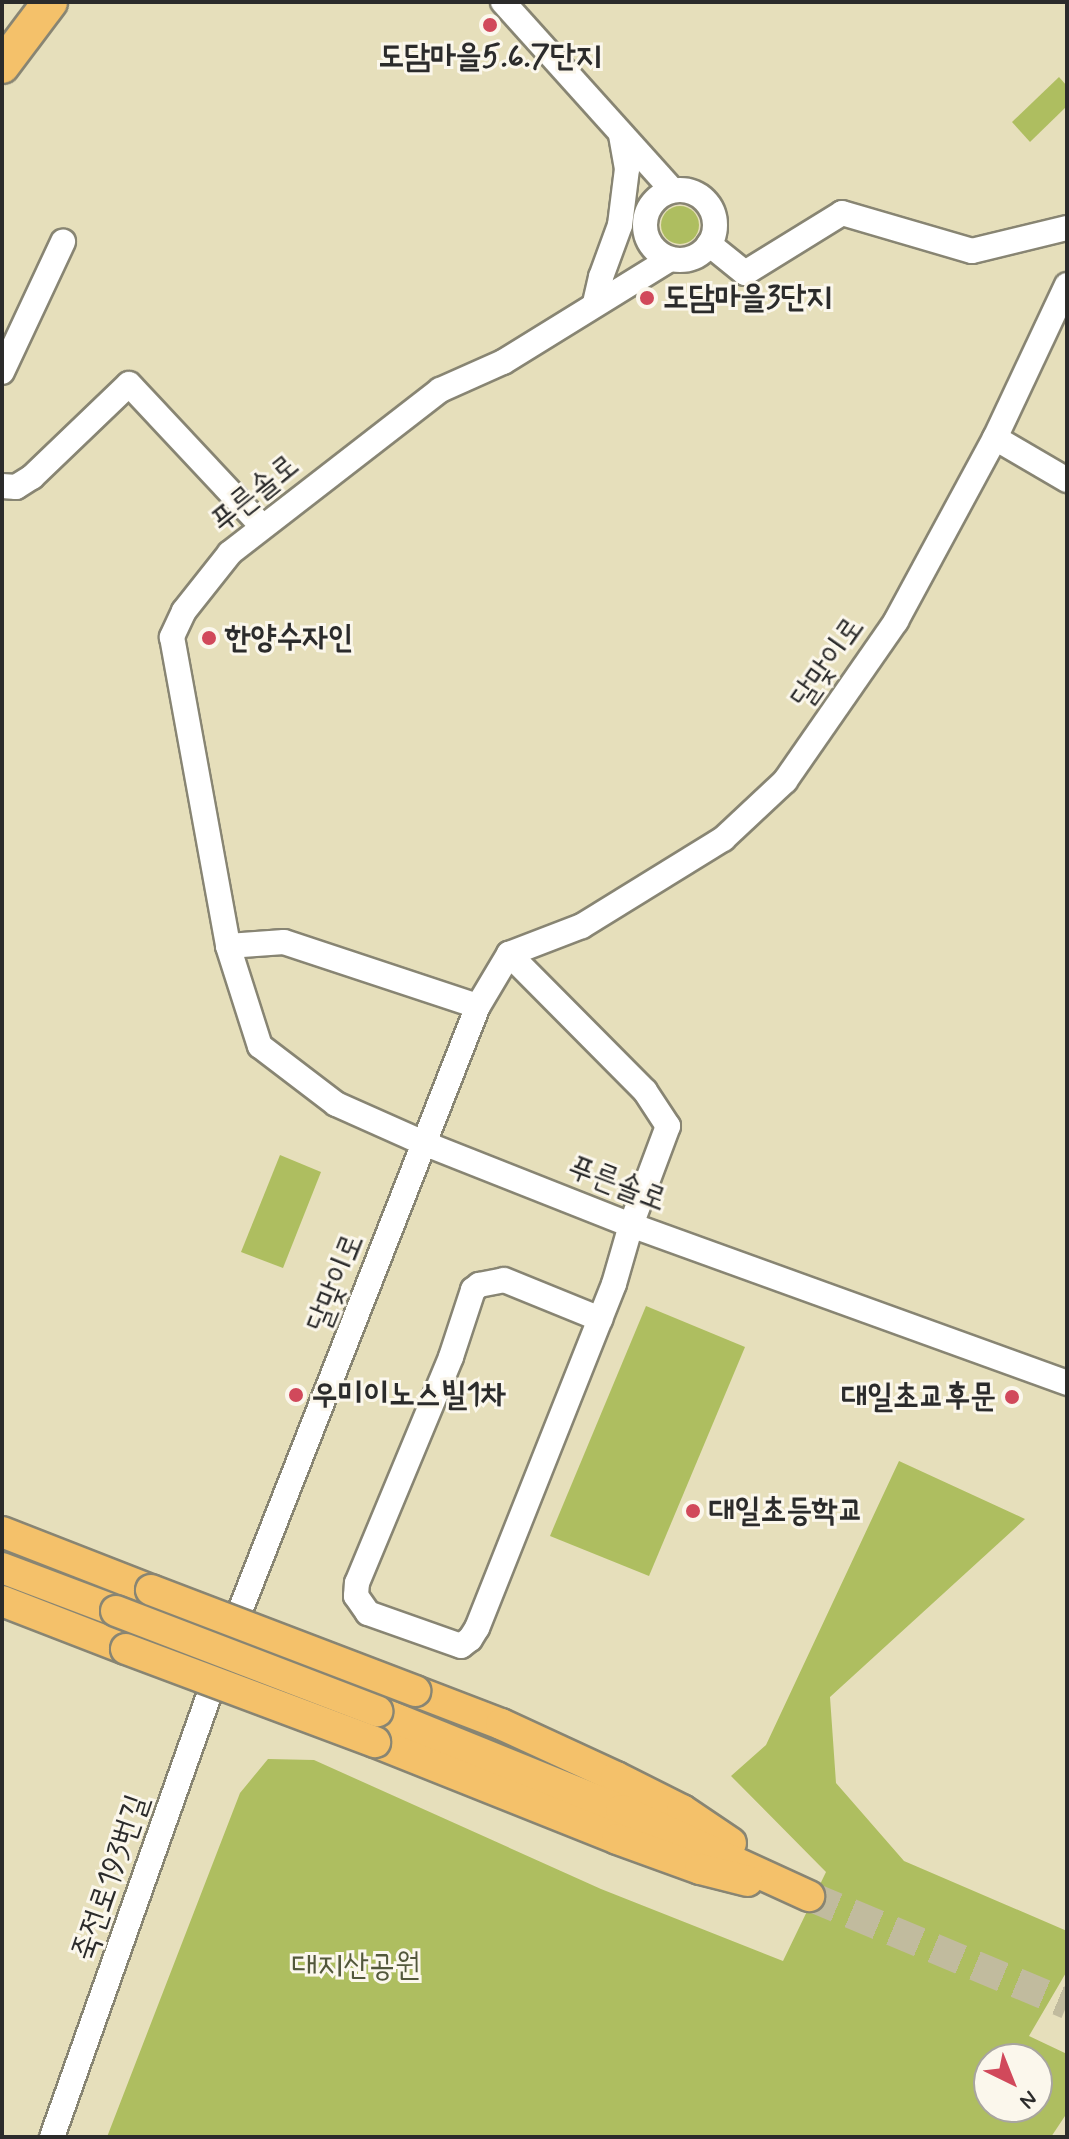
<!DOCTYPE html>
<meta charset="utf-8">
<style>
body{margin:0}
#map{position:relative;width:1069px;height:2139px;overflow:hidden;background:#e6dfbb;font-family:Mynerve,"Poor Story",sans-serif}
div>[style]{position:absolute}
.green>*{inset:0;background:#aebe60}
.round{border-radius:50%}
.major-tunnel>*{height:30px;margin-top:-15px;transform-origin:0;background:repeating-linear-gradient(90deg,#c1bb9e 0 30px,transparent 0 45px)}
.roads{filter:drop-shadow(2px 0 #888573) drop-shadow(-2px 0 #888573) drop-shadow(0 2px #888573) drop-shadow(0 -2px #888573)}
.minor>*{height:24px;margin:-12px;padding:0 12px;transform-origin:12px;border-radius:12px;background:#fff}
.minor>.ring{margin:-12px;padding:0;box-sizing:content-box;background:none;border:24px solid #fff;border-radius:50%}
.major>*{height:30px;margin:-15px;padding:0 15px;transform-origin:15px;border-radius:15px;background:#f4c16a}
.highway>*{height:34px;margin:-17px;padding:0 17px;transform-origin:17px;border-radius:17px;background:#f4c16a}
.bridges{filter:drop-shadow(2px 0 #888573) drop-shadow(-2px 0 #888573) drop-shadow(0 2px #888573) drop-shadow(0 -2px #888573)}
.major-bridge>*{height:30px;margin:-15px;padding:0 15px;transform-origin:15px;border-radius:15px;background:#f4c16a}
.dots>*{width:22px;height:22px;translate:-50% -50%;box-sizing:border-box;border:4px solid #fbf7ec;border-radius:50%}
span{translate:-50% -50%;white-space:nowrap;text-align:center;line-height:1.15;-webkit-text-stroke:6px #fbf7ec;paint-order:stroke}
.poi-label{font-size:32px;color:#2b2b2b;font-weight:700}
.left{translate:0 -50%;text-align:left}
.right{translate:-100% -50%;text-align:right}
.street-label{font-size:32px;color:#2b2b2b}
.park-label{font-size:32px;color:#52573b}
.frame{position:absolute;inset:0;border:4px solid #2b2b2b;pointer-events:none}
.north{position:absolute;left:973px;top:2043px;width:80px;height:80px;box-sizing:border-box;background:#fbf7ec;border:2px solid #a8a59f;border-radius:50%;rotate:137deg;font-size:22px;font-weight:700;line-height:32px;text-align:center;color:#2b2b2b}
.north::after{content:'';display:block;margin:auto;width:28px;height:36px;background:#d1495b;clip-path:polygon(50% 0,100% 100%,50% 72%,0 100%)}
</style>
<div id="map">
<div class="green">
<div style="clip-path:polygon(1059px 77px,1067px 86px,1067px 106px,1030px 142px,1012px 122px)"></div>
<div class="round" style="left:661px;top:206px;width:38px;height:38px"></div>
<div style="clip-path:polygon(280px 1155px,321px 1172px,283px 1268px,241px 1252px)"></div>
<div style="clip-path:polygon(646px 1306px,745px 1347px,649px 1576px,550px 1536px)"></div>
<div style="clip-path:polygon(evenodd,899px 1461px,1025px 1519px,830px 1697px,836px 1783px,904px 1861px,1067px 1931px,1067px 1971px,1029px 2036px,1067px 2054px,1067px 2113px,1051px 2137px,107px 2137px,240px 1793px,268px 1759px,314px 1760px,601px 1889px,783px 1961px,826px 1872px,731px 1776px,766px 1745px,899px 1461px,989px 2059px,1037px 2059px,1037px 2107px,989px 2107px,989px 2059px)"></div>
</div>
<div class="major-tunnel">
<div style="left:809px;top:1896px;width:280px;rotate:22.7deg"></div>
</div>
<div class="roads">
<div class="minor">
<div style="left:503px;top:2px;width:253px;rotate:48deg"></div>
<div class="ring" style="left:645px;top:190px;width:46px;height:46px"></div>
<div style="left:709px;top:244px;width:46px;rotate:38.9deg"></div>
<div style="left:745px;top:273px;width:114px;rotate:-31.7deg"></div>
<div style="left:842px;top:213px;width:135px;rotate:16.3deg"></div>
<div style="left:972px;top:251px;width:98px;rotate:-13.6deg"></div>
<div style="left:670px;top:259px;width:196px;rotate:148.3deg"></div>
<div style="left:503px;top:362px;width:69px;rotate:156deg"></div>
<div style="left:440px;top:390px;width:266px;rotate:142.2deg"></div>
<div style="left:230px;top:553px;width:74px;rotate:128.4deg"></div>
<div style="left:184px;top:611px;width:29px;rotate:115deg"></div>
<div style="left:172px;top:637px;width:314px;rotate:79.7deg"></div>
<div style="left:228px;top:946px;width:105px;rotate:72.3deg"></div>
<div style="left:260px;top:1046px;width:96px;rotate:37.3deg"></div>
<div style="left:336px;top:1104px;width:98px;rotate:24deg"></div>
<div style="left:426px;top:1144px;width:220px;rotate:21.6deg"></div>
<div style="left:631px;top:1225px;width:464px;rotate:19.9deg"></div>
<div style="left:595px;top:303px;width:27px;rotate:-77deg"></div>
<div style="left:601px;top:277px;width:55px;rotate:-69.9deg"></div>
<div style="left:620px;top:225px;width:56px;rotate:-82.9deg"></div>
<div style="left:627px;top:169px;width:36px;rotate:-100deg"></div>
<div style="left:2px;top:372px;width:144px;rotate:-64.9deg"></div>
<div style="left:995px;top:438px;width:83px;rotate:30.3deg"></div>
<div style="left:2px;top:486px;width:14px;rotate:4deg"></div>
<div style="left:16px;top:487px;width:19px;rotate:-32deg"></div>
<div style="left:32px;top:477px;width:134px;rotate:-43.8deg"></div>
<div style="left:129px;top:384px;width:195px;rotate:46.9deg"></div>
<div style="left:228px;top:946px;width:56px;rotate:-4.1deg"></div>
<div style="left:284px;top:942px;width:204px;rotate:18.3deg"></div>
<div style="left:509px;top:954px;width:193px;rotate:45.2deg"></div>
<div style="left:645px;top:1091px;width:42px;rotate:56.7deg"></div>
<div style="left:668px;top:1126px;width:106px;rotate:110.5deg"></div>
<div style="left:631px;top:1225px;width:61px;rotate:106.1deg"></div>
<div style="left:614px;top:1284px;width:370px;rotate:111.7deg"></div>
<div style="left:477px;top:1628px;width:13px;rotate:122deg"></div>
<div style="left:470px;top:1639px;width:11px;rotate:142deg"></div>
<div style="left:461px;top:1646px;width:99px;rotate:-160.5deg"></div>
<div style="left:368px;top:1613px;width:21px;rotate:-125deg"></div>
<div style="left:356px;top:1596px;width:13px;rotate:-86deg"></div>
<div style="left:357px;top:1583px;width:245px;rotate:-67.4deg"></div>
<div style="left:451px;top:1357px;width:71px;rotate:-71.8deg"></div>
<div style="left:473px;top:1290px;width:8px;rotate:-40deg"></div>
<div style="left:479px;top:1285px;width:25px;rotate:-11deg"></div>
<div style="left:504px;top:1280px;width:104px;rotate:22.1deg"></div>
<div style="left:52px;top:2137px;width:529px;rotate:-70.43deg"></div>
<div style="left:229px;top:1639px;width:680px;rotate:-68.53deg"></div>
<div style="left:478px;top:1006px;width:61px;rotate:-59.2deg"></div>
<div style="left:509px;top:954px;width:78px;rotate:-21deg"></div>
<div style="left:582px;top:926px;width:166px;rotate:-31.7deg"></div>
<div style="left:723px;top:839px;width:85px;rotate:-43.1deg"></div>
<div style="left:785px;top:781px;width:195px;rotate:-55.2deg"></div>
<div style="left:896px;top:621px;width:208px;rotate:-61.6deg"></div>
<div style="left:995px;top:438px;width:169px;rotate:-64.8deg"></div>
</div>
<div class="major">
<div style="left:2px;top:1532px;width:160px;rotate:21.3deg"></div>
<div style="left:2px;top:1568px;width:122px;rotate:20.7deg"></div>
<div style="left:2px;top:1601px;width:133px;rotate:21.2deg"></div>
<div style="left:415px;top:1691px;width:92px;rotate:21deg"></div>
<div style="left:501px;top:1724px;width:127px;rotate:24.7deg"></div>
<div style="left:616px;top:1777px;width:74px;rotate:26.6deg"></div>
<div style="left:682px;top:1810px;width:59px;rotate:34deg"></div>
<div style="left:377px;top:1711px;width:263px;rotate:22.1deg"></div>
<div style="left:621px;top:1810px;width:207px;rotate:24.6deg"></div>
<div style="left:375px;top:1742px;width:261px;rotate:21.8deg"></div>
<div style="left:617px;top:1839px;width:88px;rotate:19.9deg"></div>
<div style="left:700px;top:1869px;width:49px;rotate:14deg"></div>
</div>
<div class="highway">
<div style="left:2px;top:66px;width:80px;rotate:-53.1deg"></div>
</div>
</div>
<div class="bridges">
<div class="major-bridge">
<div style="left:151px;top:1590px;width:283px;rotate:20.9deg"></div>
<div style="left:116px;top:1611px;width:280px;rotate:21deg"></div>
<div style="left:126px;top:1649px;width:266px;rotate:20.5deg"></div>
</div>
</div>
<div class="dots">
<div style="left:490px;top:25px;background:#d1495b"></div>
<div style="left:647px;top:298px;background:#d1495b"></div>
<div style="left:209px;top:638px;background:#d1495b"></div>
<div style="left:296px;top:1395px;background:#d1495b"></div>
<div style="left:1012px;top:1397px;background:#d1495b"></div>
<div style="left:693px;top:1511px;background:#d1495b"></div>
</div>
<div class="poi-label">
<span style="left:490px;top:57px">도담마을5.6.7단지</span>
<span class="left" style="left:663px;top:298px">도담마을3단지</span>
<span class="left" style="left:225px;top:638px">한양수자인</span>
<span class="left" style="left:312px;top:1395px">우미이노스빌1차</span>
<span class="right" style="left:996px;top:1397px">대일초교후문</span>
<span class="left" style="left:709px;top:1511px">대일초등학교</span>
</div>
<div class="street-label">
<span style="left:255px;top:494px;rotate:-39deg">푸른솔로</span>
<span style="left:828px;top:663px;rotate:-55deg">달맞이로</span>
<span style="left:617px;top:1184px;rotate:21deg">푸른솔로</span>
<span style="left:336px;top:1283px;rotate:-68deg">달맞이로</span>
<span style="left:111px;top:1878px;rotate:-71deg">죽전로193번길</span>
</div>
<div class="park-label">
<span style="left:356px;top:1966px">대지산공원</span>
</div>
<div class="frame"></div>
<div class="north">N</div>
</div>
